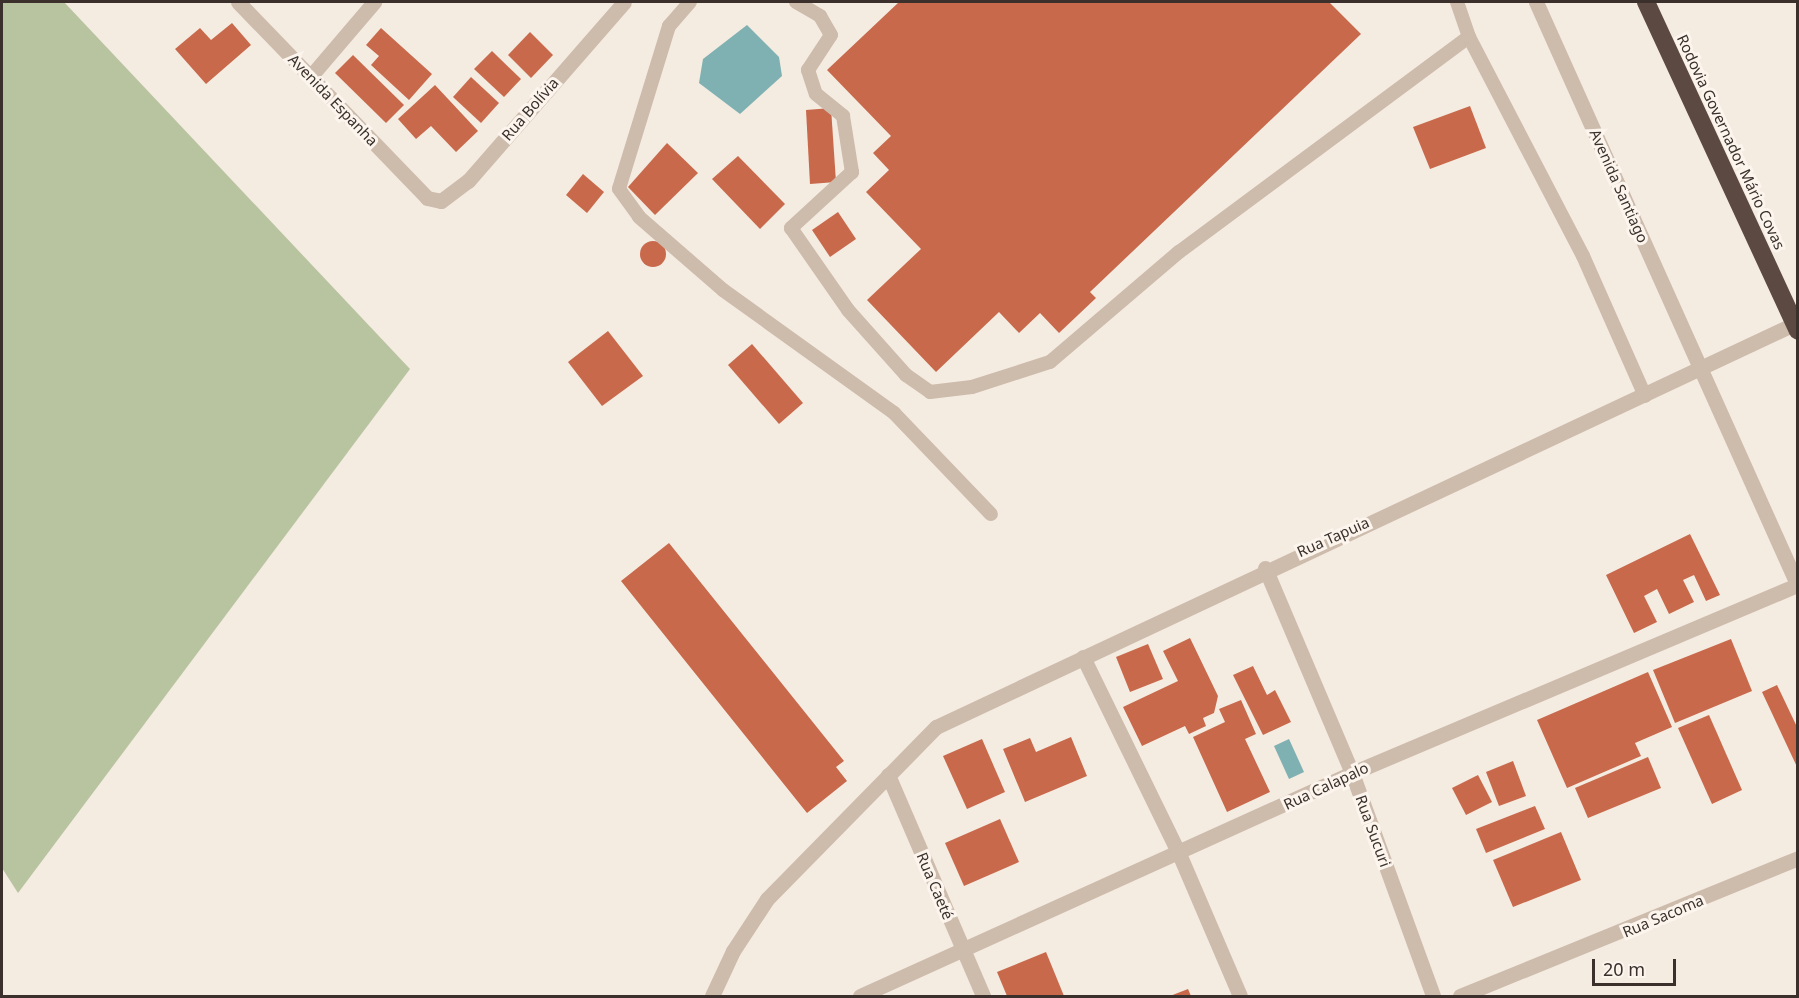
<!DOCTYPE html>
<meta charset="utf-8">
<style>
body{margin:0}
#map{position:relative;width:1799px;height:998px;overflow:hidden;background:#f4ebe1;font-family:"Noto Sans",sans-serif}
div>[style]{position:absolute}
.green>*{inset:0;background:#b8c4a0}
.water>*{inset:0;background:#7fb0b2}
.building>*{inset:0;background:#c8694b}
.round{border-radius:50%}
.lane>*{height:14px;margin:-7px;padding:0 7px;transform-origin:7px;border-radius:7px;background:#cdbbac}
.street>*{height:15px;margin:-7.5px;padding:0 7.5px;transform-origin:7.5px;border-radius:7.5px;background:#cdbbac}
.highway>*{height:18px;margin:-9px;padding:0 9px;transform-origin:9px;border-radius:9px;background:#5c4a42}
span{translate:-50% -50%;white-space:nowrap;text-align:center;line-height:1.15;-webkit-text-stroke:6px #fbf5ee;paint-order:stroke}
.street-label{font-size:15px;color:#3b302b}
.frame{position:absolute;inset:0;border:3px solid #3b302b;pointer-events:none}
.scale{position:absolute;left:1592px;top:959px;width:84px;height:27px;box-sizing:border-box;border:3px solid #3b302b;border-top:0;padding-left:8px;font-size:18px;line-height:21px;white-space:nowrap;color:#3b302b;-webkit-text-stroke:4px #fbf5ee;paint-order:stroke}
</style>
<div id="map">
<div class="green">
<div style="clip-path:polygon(2px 2px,64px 2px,410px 369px,18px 893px,2px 868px)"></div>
</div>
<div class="water">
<div style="clip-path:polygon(747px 25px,779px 57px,782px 76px,740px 114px,699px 83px,703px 59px)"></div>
<div style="clip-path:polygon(1289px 739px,1304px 772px,1289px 779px,1274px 746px)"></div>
</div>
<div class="building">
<div style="clip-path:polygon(899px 2px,1329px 2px,1361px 34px,1090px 292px,1096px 298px,1059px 333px,1040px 313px,1019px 333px,999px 312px,936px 372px,867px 300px,921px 249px,866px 192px,889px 170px,873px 153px,891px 136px,827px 70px)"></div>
<div style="clip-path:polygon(232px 23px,251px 45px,206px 84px,175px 49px,200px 28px,211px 40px)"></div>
<div style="clip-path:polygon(381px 28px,432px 74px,409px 100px,371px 65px,379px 56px,366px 45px)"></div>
<div style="clip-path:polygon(530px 32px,553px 55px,531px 78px,508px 55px)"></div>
<div style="clip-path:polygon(492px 51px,521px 79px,504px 97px,474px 69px)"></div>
<div style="clip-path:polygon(353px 55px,404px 105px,386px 123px,335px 73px)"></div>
<div style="clip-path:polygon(471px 77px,499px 103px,481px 123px,453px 97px)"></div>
<div style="clip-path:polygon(435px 85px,478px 131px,456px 152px,431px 126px,416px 139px,398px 119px)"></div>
<div style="clip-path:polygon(1470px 106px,1486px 148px,1430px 169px,1413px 127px)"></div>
<div style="clip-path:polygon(831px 108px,836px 182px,810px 184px,806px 110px)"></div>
<div style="clip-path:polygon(667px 143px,698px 173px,655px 215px,628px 187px)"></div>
<div style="clip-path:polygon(738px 156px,785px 204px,760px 229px,712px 179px)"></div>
<div style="clip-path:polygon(583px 174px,604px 192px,587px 213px,566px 195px)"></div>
<div style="clip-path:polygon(838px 212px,856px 239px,830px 257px,812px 230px)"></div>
<div class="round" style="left:640px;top:241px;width:26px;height:26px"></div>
<div style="clip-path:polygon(608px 331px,643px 376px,602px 406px,568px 362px)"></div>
<div style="clip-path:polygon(752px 344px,803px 403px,779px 424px,728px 365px)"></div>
<div style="clip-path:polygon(1690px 534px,1720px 595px,1706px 601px,1694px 575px,1683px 580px,1694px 602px,1669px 614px,1657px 589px,1644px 596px,1657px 622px,1634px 633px,1606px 575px)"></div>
<div style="clip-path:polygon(669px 543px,844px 761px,836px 767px,847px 781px,807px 813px,621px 581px)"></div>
<div style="clip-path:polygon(1190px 638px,1218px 696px,1214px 713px,1203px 718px,1206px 726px,1189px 734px,1185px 726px,1142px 746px,1123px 707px,1178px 681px,1163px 651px)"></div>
<div style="clip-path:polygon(1731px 639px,1752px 691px,1675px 723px,1653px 670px)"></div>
<div style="clip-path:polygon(1148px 644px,1163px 679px,1130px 692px,1116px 657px)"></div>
<div style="clip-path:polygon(1253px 666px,1267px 695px,1275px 690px,1291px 722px,1263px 735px,1233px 675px)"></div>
<div style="clip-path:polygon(1648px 672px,1672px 727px,1635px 743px,1641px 756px,1567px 788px,1537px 720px)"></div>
<div style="clip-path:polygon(1777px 685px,1798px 729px,1798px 769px,1762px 692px)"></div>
<div style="clip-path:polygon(1241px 700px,1256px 734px,1245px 739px,1270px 792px,1227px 812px,1193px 737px,1225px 722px,1219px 709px)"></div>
<div style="clip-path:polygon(1709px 715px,1742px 790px,1712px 804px,1678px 728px)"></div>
<div style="clip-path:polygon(1071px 737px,1087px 776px,1025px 802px,1003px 749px,1030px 738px,1036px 752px)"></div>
<div style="clip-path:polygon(982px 739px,1005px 792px,967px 809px,943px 756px)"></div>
<div style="clip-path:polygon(1648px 757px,1661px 788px,1588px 818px,1575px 788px)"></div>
<div style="clip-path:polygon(1513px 761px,1526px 796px,1499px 806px,1486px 772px)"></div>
<div style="clip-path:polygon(1478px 775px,1492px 802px,1466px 815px,1452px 788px)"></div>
<div style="clip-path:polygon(1535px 806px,1545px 829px,1486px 853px,1476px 829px)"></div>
<div style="clip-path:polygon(1000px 819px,1019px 862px,964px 886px,945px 843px)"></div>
<div style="clip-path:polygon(1561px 832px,1581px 880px,1513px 907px,1493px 860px)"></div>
<div style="clip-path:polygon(1046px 952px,1064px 996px,1007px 996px,997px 972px)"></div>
<div style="clip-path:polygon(1188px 989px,1191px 996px,1170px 996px)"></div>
</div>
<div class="lane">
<div style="left:690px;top:2px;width:32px;rotate:131deg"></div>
<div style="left:669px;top:26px;width:170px;rotate:107.1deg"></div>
<div style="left:619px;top:189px;width:34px;rotate:54deg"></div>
<div style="left:639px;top:217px;width:111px;rotate:41deg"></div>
<div style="left:723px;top:290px;width:211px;rotate:35.7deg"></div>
<div style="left:894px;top:413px;width:140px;rotate:46.2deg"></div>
<div style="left:796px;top:2px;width:28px;rotate:30deg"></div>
<div style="left:820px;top:16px;width:22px;rotate:60deg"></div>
<div style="left:831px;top:35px;width:42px;rotate:123.3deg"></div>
<div style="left:808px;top:70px;width:25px;rotate:72deg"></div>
<div style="left:816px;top:94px;width:35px;rotate:39deg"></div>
<div style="left:843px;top:116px;width:57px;rotate:80.9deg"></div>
<div style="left:852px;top:172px;width:83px;rotate:137.4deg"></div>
<div style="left:791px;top:228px;width:100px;rotate:55.2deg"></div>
<div style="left:848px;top:310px;width:87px;rotate:48.3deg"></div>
<div style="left:906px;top:375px;width:29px;rotate:35deg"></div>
<div style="left:930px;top:392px;width:42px;rotate:-6.8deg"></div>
<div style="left:972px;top:387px;width:82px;rotate:-17.8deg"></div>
<div style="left:1050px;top:362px;width:170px;rotate:-40.5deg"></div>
<div style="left:1179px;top:252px;width:361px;rotate:-36.6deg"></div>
<div style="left:1469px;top:37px;width:247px;rotate:62.5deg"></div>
<div style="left:1583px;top:256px;width:153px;rotate:66.1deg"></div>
<div style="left:1457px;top:2px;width:37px;rotate:71deg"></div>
</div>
<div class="street">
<div style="left:238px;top:2px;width:272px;rotate:46deg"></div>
<div style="left:427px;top:198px;width:14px;rotate:12deg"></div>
<div style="left:441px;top:201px;width:34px;rotate:-37deg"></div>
<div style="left:468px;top:181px;width:237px;rotate:-48.9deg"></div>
<div style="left:1536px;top:2px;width:640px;rotate:65.84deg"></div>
<div style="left:310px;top:77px;width:99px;rotate:-49.5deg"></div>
<div style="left:1265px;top:568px;width:223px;rotate:67deg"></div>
<div style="left:1352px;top:773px;width:237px;rotate:70deg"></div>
<div style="left:1083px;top:657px;width:221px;rotate:64deg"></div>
<div style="left:1180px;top:856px;width:152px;rotate:66.8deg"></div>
<div style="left:888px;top:775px;width:241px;rotate:66.7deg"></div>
<div style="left:712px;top:996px;width:50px;rotate:-65deg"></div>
<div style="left:733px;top:951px;width:62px;rotate:-56.8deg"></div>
<div style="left:767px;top:899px;width:241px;rotate:-45.5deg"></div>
<div style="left:936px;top:727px;width:948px;rotate:-25.16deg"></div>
<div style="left:860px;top:996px;width:540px;rotate:-24.38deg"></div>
<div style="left:1352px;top:773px;width:483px;rotate:-22.9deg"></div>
<div style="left:1460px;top:996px;width:365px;rotate:-22.2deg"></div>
</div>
<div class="highway">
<div style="left:1646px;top:2px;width:362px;rotate:65.2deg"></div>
</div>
<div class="street-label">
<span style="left:333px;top:100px;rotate:46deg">Avenida Espanha</span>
<span style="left:530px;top:109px;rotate:-49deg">Rua Bolívia</span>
<span style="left:1731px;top:142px;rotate:65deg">Rodovia Governador Mário Covas</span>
<span style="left:1619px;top:186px;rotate:66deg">Avenida Santiago</span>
<span style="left:1333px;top:537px;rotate:-24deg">Rua Tapuia</span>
<span style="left:1326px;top:786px;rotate:-25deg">Rua Calapalo</span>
<span style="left:1373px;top:831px;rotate:70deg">Rua Sucuri</span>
<span style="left:935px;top:886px;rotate:67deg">Rua Caeté</span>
<span style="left:1663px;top:916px;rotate:-23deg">Rua Sacoma</span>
</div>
<div class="frame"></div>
<div class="scale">20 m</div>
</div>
